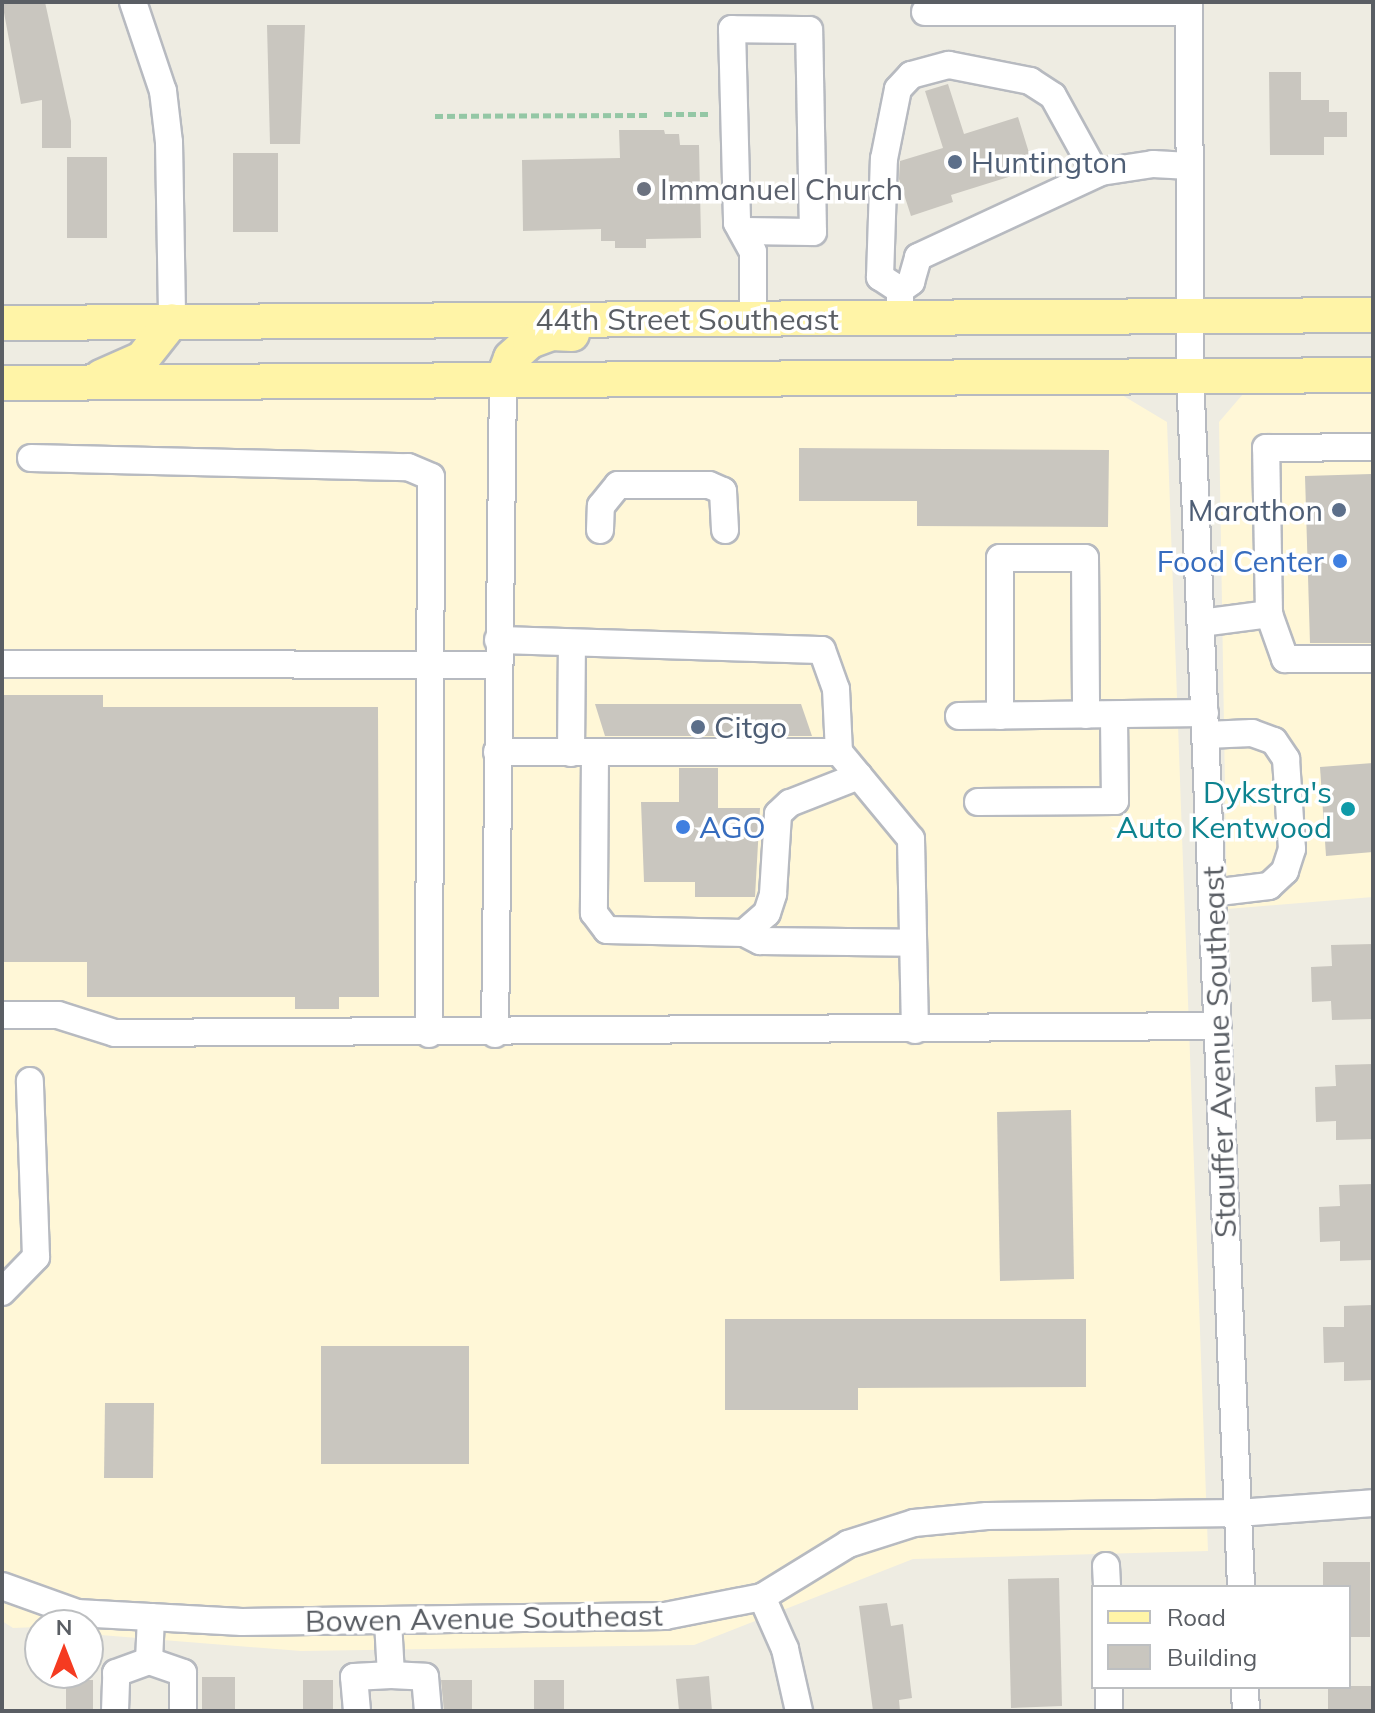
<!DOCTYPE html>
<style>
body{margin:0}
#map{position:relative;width:1375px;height:1713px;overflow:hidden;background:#eeece2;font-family:Mulish,sans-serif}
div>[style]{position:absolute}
.commercial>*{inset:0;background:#fff7d7}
.building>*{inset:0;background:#c9c6bf}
.path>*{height:5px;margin-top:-2.5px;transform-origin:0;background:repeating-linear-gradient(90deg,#94c7a5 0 8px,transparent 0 12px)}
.roads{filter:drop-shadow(2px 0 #b7bac0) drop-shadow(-2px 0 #b7bac0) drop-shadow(0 2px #b7bac0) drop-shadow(0 -2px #b7bac0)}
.minor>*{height:26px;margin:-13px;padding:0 13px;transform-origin:13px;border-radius:13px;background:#fff}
.major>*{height:34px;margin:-17px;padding:0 17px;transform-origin:17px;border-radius:17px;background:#fff4a7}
.dots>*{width:22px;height:22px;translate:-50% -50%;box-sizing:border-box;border:4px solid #fff;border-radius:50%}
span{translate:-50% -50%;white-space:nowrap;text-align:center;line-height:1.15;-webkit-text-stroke:7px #fff;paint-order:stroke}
.service-label{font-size:30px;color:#4e5e75}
.left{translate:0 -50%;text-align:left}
.right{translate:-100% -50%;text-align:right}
.worship-label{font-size:30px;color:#5b616d}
.street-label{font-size:30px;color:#5a5e64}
.shop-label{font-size:30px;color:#366cbe}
.culture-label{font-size:30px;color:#0d838f}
.frame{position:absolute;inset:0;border:4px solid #5a5e64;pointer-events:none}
.legend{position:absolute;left:1091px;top:1585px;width:260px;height:104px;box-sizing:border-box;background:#fff;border:2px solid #bdbfc1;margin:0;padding:10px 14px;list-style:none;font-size:24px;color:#5a5e64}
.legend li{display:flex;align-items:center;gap:16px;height:40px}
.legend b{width:40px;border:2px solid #bdbfc1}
.north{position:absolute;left:24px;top:1609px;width:80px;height:80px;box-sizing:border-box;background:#fff;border:2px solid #bdbfc1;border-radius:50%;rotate:0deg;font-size:22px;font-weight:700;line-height:32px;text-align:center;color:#5a5e64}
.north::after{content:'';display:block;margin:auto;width:28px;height:36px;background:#f53b21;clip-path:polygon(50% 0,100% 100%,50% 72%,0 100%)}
</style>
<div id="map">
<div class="commercial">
<div style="clip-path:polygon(1112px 389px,1167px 422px,1208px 1551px,913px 1559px,694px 1645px,301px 1651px,88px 1634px,88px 1625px,13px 1628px,2px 1621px,2px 396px)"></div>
<div style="clip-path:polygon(1373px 389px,1373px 897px,1227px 909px,1219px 422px,1243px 394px,1259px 390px)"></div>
</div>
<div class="building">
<div style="clip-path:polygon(2px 2px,45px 2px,71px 121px,71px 148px,42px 148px,42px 100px,21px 104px)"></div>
<div style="clip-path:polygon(267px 25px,305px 25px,300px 144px,270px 144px)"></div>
<div style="clip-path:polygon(1269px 72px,1301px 72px,1301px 100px,1329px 100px,1329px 112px,1347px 112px,1347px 137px,1324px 137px,1324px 155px,1270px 155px)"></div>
<div style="clip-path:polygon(948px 84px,964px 134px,1018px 117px,1034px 169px,951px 195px,953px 202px,911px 216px,899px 179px,900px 161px,943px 148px,925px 91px)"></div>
<div style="clip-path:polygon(619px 130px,664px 130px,665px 134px,679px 134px,680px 145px,699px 145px,701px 238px,646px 239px,646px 248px,615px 248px,615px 241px,601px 241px,601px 229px,523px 231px,522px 160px,620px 158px)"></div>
<div style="clip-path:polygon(233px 153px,278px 153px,278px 232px,233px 232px)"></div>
<div style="clip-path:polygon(67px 157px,107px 157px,107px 238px,67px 238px)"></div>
<div style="clip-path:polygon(799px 448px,1109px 450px,1108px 527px,917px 526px,917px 501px,799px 501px)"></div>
<div style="clip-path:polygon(1371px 474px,1373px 643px,1310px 643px,1305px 476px)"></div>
<div style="clip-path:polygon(2px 695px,103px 695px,103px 707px,378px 707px,379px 997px,339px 997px,339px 1009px,295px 1009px,295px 997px,87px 997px,87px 962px,2px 962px)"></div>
<div style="clip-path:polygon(595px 704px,801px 704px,812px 736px,605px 736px)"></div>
<div style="clip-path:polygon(1373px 763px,1373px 852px,1326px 856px,1320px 767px)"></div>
<div style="clip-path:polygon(679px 768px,718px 768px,718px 808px,760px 808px,755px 897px,695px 897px,695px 882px,644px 882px,641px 802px,679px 802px)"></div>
<div style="clip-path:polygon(1373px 944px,1373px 1019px,1332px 1020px,1331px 1001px,1312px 1002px,1311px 967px,1332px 966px,1331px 945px)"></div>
<div style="clip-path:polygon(1373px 1064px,1373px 1139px,1336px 1140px,1336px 1121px,1316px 1122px,1315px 1087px,1336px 1086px,1335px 1065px)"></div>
<div style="clip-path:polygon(1071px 1110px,1074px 1279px,1000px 1281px,997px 1112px)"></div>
<div style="clip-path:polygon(1373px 1184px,1373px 1260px,1340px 1261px,1340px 1241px,1320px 1242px,1319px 1207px,1340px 1206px,1339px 1185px)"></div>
<div style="clip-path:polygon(1373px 1305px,1373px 1380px,1344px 1381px,1344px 1362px,1324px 1363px,1323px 1327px,1344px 1327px,1344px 1306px)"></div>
<div style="clip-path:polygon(725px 1319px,1086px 1319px,1086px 1387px,858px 1388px,858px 1410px,725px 1410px)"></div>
<div style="clip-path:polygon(321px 1346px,469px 1346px,469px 1464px,321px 1464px)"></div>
<div style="clip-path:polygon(105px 1403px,154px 1403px,153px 1478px,104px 1478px)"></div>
<div style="clip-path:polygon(1323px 1562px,1370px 1562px,1370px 1637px,1349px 1637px,1349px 1587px,1323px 1587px)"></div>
<div style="clip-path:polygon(1059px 1578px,1062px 1706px,1011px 1708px,1008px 1579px)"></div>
<div style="clip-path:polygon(887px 1603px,891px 1626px,903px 1624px,912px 1698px,899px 1700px,900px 1711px,873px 1711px,859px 1606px)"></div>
<div style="clip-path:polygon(709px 1676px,712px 1711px,679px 1711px,676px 1679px)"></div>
<div style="clip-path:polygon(202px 1677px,235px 1677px,235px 1711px,202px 1711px)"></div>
<div style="clip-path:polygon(66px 1680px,93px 1680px,93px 1711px,66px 1711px)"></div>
<div style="clip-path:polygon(303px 1680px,333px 1680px,333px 1711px,303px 1711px)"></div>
<div style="clip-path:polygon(441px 1680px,472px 1680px,472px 1711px,444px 1711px)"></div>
<div style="clip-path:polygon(534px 1680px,564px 1680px,564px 1711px,534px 1711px)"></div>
<div style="clip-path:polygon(1349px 1686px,1373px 1686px,1373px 1711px,1328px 1711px,1328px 1687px)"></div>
</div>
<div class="path">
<div style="left:664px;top:114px;width:47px"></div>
<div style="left:435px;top:116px;width:213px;rotate:-0.3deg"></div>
</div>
<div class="roads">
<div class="minor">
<div style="left:133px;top:2px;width:94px;rotate:71.4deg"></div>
<div style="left:163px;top:91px;width:51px;rotate:83.3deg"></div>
<div style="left:169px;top:142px;width:179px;rotate:89deg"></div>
<div style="left:1189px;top:2px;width:372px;rotate:89.8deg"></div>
<div style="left:1190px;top:374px;width:1214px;rotate:87.59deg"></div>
<div style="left:925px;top:12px;width:263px"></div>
<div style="left:742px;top:231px;width:71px;rotate:0.8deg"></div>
<div style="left:813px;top:232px;width:202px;rotate:-91.1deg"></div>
<div style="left:809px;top:30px;width:77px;rotate:-179.3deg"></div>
<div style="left:732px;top:29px;width:194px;rotate:88.5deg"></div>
<div style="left:737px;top:223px;width:33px;rotate:61deg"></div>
<div style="left:753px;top:252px;width:66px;rotate:90deg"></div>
<div style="left:900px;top:290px;width:24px;rotate:-147deg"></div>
<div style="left:880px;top:277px;width:118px;rotate:-88.1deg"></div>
<div style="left:884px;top:159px;width:71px;rotate:-78.7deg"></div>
<div style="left:898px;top:89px;width:19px;rotate:-47deg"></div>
<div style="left:911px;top:75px;width:39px;rotate:-15deg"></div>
<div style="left:949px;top:65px;width:83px;rotate:11.2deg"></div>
<div style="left:1030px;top:81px;width:27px;rotate:33deg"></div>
<div style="left:1053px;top:96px;width:89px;rotate:61.1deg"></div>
<div style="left:900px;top:306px;width:16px;rotate:-90deg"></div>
<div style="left:900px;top:290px;width:14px;rotate:-36deg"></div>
<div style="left:911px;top:282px;width:26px;rotate:-74deg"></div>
<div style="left:918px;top:257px;width:202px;rotate:-24.9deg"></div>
<div style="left:1101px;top:172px;width:53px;rotate:-8.7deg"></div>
<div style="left:1153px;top:164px;width:37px;rotate:3deg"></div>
<div style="left:31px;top:458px;width:377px;rotate:1.4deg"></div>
<div style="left:408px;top:467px;width:25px;rotate:23deg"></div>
<div style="left:431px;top:477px;width:557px;rotate:90.21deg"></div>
<div style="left:600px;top:530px;width:24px;rotate:-88deg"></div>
<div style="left:601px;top:506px;width:27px;rotate:-51deg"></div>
<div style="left:618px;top:485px;width:91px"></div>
<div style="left:709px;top:485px;width:15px;rotate:23deg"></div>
<div style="left:723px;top:491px;width:39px;rotate:87deg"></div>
<div style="left:1269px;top:614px;width:48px;rotate:70.4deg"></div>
<div style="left:1285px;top:659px;width:88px"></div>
<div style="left:1201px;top:623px;width:69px;rotate:-7.5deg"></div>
<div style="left:1269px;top:614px;width:166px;rotate:-91deg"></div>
<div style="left:1266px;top:448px;width:107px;rotate:-0.5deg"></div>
<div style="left:498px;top:640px;width:324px;rotate:1.8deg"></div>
<div style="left:822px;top:650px;width:41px;rotate:70.3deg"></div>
<div style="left:836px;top:689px;width:63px;rotate:87.3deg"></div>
<div style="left:839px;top:752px;width:113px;rotate:50.4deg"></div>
<div style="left:911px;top:839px;width:191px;rotate:88.8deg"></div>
<div style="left:2px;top:664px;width:496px;rotate:0.1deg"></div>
<div style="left:959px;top:716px;width:246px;rotate:-0.7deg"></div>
<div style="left:1000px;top:716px;width:158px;rotate:-90deg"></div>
<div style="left:1000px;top:558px;width:85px"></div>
<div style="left:1085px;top:558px;width:157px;rotate:89.6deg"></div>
<div style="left:1206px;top:735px;width:46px;rotate:-2.5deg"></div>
<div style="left:1252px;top:733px;width:23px;rotate:20deg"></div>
<div style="left:1274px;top:741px;width:22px;rotate:56deg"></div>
<div style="left:1286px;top:759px;width:90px;rotate:86.2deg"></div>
<div style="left:1292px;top:849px;width:23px;rotate:108deg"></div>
<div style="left:1285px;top:871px;width:22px;rotate:137deg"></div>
<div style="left:1269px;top:886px;width:57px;rotate:173deg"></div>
<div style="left:497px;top:752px;width:342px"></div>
<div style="left:571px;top:753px;width:110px;rotate:-89.5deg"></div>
<div style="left:595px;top:753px;width:160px;rotate:90.4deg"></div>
<div style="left:594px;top:913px;width:21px;rotate:53deg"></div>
<div style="left:607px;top:930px;width:137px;rotate:1.3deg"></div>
<div style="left:744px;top:933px;width:18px;rotate:27deg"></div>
<div style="left:760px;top:941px;width:153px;rotate:0.7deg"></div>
<div style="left:978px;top:802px;width:137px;rotate:-0.4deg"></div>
<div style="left:1115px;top:801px;width:86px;rotate:-90.7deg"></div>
<div style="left:744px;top:933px;width:30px;rotate:-41deg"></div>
<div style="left:767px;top:913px;width:20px;rotate:-72deg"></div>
<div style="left:773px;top:894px;width:80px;rotate:-86.4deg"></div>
<div style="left:778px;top:814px;width:16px;rotate:-43deg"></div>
<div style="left:790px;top:803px;width:74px;rotate:-21.4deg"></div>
<div style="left:2px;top:1015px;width:56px"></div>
<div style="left:58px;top:1015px;width:60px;rotate:17.5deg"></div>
<div style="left:115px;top:1033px;width:1103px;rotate:-0.36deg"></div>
<div style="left:495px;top:1034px;width:655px;rotate:-89.3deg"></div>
<div style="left:2px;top:1292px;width:49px;rotate:-45.8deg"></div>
<div style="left:36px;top:1257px;width:176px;rotate:-92deg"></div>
<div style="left:1106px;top:1566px;width:21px;rotate:87deg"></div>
<div style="left:2px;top:1586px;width:80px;rotate:19.8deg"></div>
<div style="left:77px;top:1613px;width:165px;rotate:3.1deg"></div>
<div style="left:242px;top:1622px;width:423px;rotate:-0.8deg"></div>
<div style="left:665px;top:1616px;width:99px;rotate:-11.1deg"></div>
<div style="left:762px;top:1597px;width:101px;rotate:-31.6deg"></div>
<div style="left:848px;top:1544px;width:69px;rotate:-17.7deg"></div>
<div style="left:914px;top:1523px;width:73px;rotate:-5.5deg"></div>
<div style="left:987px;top:1516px;width:251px;rotate:-0.7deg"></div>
<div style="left:1238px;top:1513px;width:135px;rotate:-4.2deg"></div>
<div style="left:762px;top:1597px;width:57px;rotate:66.1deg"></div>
<div style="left:785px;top:1649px;width:64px;rotate:77.3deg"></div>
<div style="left:149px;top:1661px;width:36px;rotate:19deg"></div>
<div style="left:183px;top:1673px;width:38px;rotate:90deg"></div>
<div style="left:391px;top:1675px;width:34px;rotate:3deg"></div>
<div style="left:425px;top:1677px;width:34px;rotate:85deg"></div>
<div style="left:1109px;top:1687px;width:24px;rotate:90deg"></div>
<div style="left:1245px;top:1687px;width:24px;rotate:88deg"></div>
<div style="left:115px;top:1711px;width:38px;rotate:-88deg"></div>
<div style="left:116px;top:1673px;width:35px;rotate:-20deg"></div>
<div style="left:149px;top:1661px;width:44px;rotate:-87.4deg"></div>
<div style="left:357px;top:1711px;width:34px;rotate:-95deg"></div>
<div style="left:354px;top:1677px;width:37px;rotate:-3deg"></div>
<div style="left:391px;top:1675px;width:53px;rotate:-93.2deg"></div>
</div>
<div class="major">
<div style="left:2px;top:323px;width:1371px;rotate:-0.33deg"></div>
<div style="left:101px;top:377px;width:45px;rotate:-23.7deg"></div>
<div style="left:142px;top:359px;width:48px;rotate:-51.7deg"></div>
<div style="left:503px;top:379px;width:22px;rotate:-69deg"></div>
<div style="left:511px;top:358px;width:25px;rotate:-42deg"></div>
<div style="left:530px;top:341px;width:23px;rotate:-20deg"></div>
<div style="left:552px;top:333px;width:20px;rotate:3deg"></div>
<div style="left:2px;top:383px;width:1371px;rotate:-0.33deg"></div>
</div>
</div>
<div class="dots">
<div style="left:955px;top:162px;background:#5c6f8a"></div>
<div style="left:644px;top:189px;background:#6b7280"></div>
<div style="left:1339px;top:510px;background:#5c6f8a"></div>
<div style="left:1340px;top:561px;background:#3f7fe0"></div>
<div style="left:698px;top:727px;background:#5c6f8a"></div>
<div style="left:1348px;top:809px;background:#0f9aa8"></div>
<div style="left:683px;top:827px;background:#3f7fe0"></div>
</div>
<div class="service-label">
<span class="left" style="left:971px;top:162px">Huntington</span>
<span class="right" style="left:1323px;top:510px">Marathon</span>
<span class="left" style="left:714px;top:727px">Citgo</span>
</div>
<div class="worship-label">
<span class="left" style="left:660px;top:189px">Immanuel Church</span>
</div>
<div class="street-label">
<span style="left:687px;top:319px">44th Street Southeast</span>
<span style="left:1219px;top:1052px;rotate:-92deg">Stauffer Avenue Southeast</span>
<span style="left:484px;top:1618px;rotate:-1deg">Bowen Avenue Southeast</span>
</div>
<div class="shop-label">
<span class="right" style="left:1324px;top:561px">Food Center</span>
<span class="left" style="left:699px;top:827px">AGO</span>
</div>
<div class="culture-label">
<span class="right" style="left:1332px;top:809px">Dykstra's<br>Auto Kentwood</span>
</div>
<div class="frame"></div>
<ul class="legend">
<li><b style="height:10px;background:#fff4a7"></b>Road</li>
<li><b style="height:22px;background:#c9c6bf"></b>Building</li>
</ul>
<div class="north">N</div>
</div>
